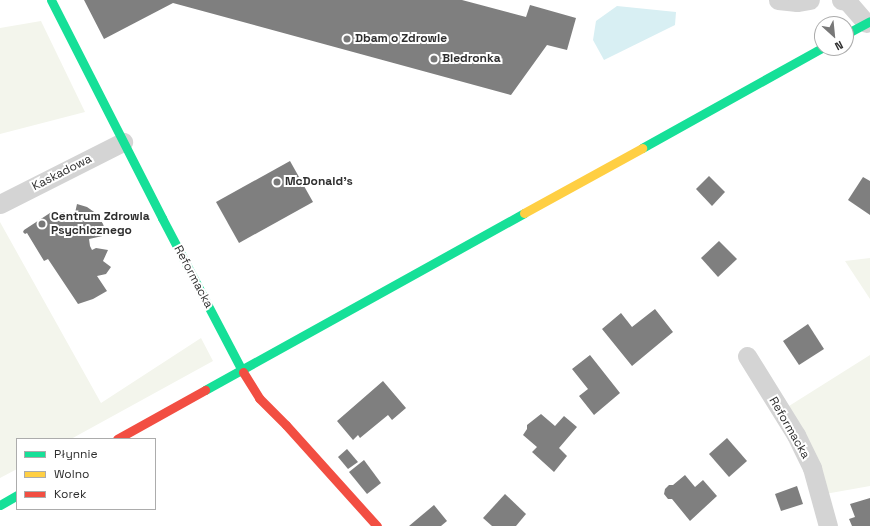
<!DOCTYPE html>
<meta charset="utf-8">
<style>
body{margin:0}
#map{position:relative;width:870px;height:526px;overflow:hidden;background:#fff;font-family:"Space Grotesk",sans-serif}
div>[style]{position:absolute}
.green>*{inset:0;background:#f3f5ec}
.water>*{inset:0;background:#d8eff3}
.building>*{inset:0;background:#7f7f7f}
.street>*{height:19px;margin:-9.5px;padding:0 9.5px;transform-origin:9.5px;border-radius:9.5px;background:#d4d4d4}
.fast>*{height:9px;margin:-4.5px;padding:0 4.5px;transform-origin:4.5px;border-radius:4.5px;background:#16e098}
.slow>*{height:9px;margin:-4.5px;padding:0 4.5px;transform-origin:4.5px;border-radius:4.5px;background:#ffcf43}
.jam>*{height:9px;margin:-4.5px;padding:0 4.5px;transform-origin:4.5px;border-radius:4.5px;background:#f24e42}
.dots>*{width:11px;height:11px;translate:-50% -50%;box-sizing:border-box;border:2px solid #fff;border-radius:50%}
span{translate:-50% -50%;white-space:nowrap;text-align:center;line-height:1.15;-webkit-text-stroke:4px #fff;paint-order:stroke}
.poi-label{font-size:12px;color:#2f2f2f;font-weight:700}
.left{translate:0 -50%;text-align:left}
.street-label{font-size:12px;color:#2f2f2f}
.legend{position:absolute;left:16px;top:438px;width:140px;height:72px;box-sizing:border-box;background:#fff;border:1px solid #acacac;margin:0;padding:5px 7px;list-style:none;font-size:12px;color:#2f2f2f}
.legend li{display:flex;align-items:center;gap:8px;height:20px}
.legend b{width:20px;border:1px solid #acacac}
.north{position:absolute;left:814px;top:16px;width:40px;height:40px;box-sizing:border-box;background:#fff;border:1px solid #acacac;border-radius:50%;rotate:153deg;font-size:11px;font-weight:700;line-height:16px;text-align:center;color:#2f2f2f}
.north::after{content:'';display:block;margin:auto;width:14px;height:18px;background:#787878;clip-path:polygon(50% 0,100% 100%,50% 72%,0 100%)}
</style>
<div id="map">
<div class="green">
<div style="clip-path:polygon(41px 21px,85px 112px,0 134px,0 28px)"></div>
<div style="clip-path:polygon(0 222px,101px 403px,201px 338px,213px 361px,71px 439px,17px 439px,17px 469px,0 478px)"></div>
<div style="clip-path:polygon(870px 258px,870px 299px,845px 261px)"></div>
<div style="clip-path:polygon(870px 355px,870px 486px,825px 494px,789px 406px)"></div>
</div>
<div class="water">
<div style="clip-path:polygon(617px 6px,676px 12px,675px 25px,604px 60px,593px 40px,596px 21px)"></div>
</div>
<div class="building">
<div style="clip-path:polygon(84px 0,462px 0,526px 17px,530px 5px,576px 18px,567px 50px,547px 45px,511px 95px,173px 3px,104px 39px)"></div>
<div style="clip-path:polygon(290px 161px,313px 202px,239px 243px,216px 202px)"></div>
<div style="clip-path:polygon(709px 176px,725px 192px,712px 206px,696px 189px)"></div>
<div style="clip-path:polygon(863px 177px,870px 181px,870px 215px,848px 200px)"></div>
<div style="clip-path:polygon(77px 204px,87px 207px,97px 214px,103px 224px,107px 235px,89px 239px,90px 246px,92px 250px,96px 248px,108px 250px,103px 261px,111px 267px,106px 274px,97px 276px,107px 291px,93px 299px,78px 304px,48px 259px,44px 261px,27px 233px,25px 234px,23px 232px,24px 230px,53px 211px,55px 215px,62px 212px,75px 213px)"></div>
<div style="clip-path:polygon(719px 241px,737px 259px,718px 277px,701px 258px)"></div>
<div style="clip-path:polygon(655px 309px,673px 332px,632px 366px,602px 329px,621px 313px,632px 327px)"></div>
<div style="clip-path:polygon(808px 324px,824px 349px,799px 365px,783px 341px)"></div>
<div style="clip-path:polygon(590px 355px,620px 393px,594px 415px,579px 396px,588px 389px,572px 369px)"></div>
<div style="clip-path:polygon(383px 381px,406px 408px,392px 420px,388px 415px,360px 438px,358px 435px,353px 440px,337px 421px)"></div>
<div style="clip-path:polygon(541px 414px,555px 426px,564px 416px,577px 427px,559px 448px,567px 456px,554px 472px,532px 452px,537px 447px,523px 435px,527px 429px,527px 425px)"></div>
<div style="clip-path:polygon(727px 438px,747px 461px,729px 477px,709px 454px)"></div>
<div style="clip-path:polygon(347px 449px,358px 462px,348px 469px,338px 457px)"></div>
<div style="clip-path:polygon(364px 460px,381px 483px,367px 494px,349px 472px)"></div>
<div style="clip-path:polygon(685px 475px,695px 487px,703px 480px,717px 496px,690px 521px,672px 499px,668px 499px,664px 494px,665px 489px,669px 485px,673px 485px)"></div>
<div style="clip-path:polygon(797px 486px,803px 504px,781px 511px,775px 494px)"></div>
<div style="clip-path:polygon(505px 494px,526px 514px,516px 526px,492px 526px,483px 518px)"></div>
<div style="clip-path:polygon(870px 498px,870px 526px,852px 526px,849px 519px,855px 517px,850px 504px)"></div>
<div style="clip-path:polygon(434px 505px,447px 521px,441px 526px,409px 526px)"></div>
</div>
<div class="street">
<div style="left:778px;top:0;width:19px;rotate:6deg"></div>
<div style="left:797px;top:2px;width:13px;rotate:-9deg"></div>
<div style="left:841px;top:0;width:6px;rotate:9deg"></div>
<div style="left:847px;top:1px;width:29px;rotate:49deg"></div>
<div style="left:0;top:204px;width:138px;rotate:-26.8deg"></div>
<div style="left:747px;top:356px;width:93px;rotate:58.2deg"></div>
<div style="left:796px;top:435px;width:37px;rotate:64deg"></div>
<div style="left:812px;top:468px;width:60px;rotate:74.6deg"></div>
</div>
<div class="fast">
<div style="left:51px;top:0;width:245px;rotate:63deg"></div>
<div style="left:162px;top:218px;width:174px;rotate:62.3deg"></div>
<div style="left:846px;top:34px;width:27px;rotate:-28deg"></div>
<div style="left:642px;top:148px;width:206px;rotate:-29.1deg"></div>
<div style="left:205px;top:390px;width:365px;rotate:-29deg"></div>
<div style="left:0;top:505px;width:20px;rotate:-30deg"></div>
</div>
<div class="slow">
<div style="left:524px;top:213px;width:135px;rotate:-28.8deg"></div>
</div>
<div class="jam">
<div style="left:243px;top:372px;width:31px;rotate:58deg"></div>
<div style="left:259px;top:398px;width:38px;rotate:45deg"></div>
<div style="left:286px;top:425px;width:136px;rotate:48deg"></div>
<div style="left:117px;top:439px;width:101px;rotate:-29.1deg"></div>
</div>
<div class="dots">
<div style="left:347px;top:39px;background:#787878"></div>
<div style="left:434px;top:59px;background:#787878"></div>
<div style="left:277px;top:182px;background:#787878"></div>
<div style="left:42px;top:224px;background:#787878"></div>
</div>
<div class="poi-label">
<span class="left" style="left:355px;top:39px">Dbam o Zdrowie</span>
<span class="left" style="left:442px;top:59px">Biedronka</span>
<span class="left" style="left:285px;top:182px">McDonald's</span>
<span class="left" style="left:51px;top:224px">Centrum Zdrowia<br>Psychicznego</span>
</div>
<div class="street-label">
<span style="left:62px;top:173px;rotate:-27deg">Kaskadowa</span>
<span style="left:193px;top:277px;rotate:62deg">Reformacka</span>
<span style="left:789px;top:428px;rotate:60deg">Reformacka</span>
</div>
<ul class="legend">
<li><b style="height:5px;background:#16e098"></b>Płynnie</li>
<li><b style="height:5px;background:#ffcf43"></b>Wolno</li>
<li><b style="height:5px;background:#f24e42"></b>Korek</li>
</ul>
<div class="north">N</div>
</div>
